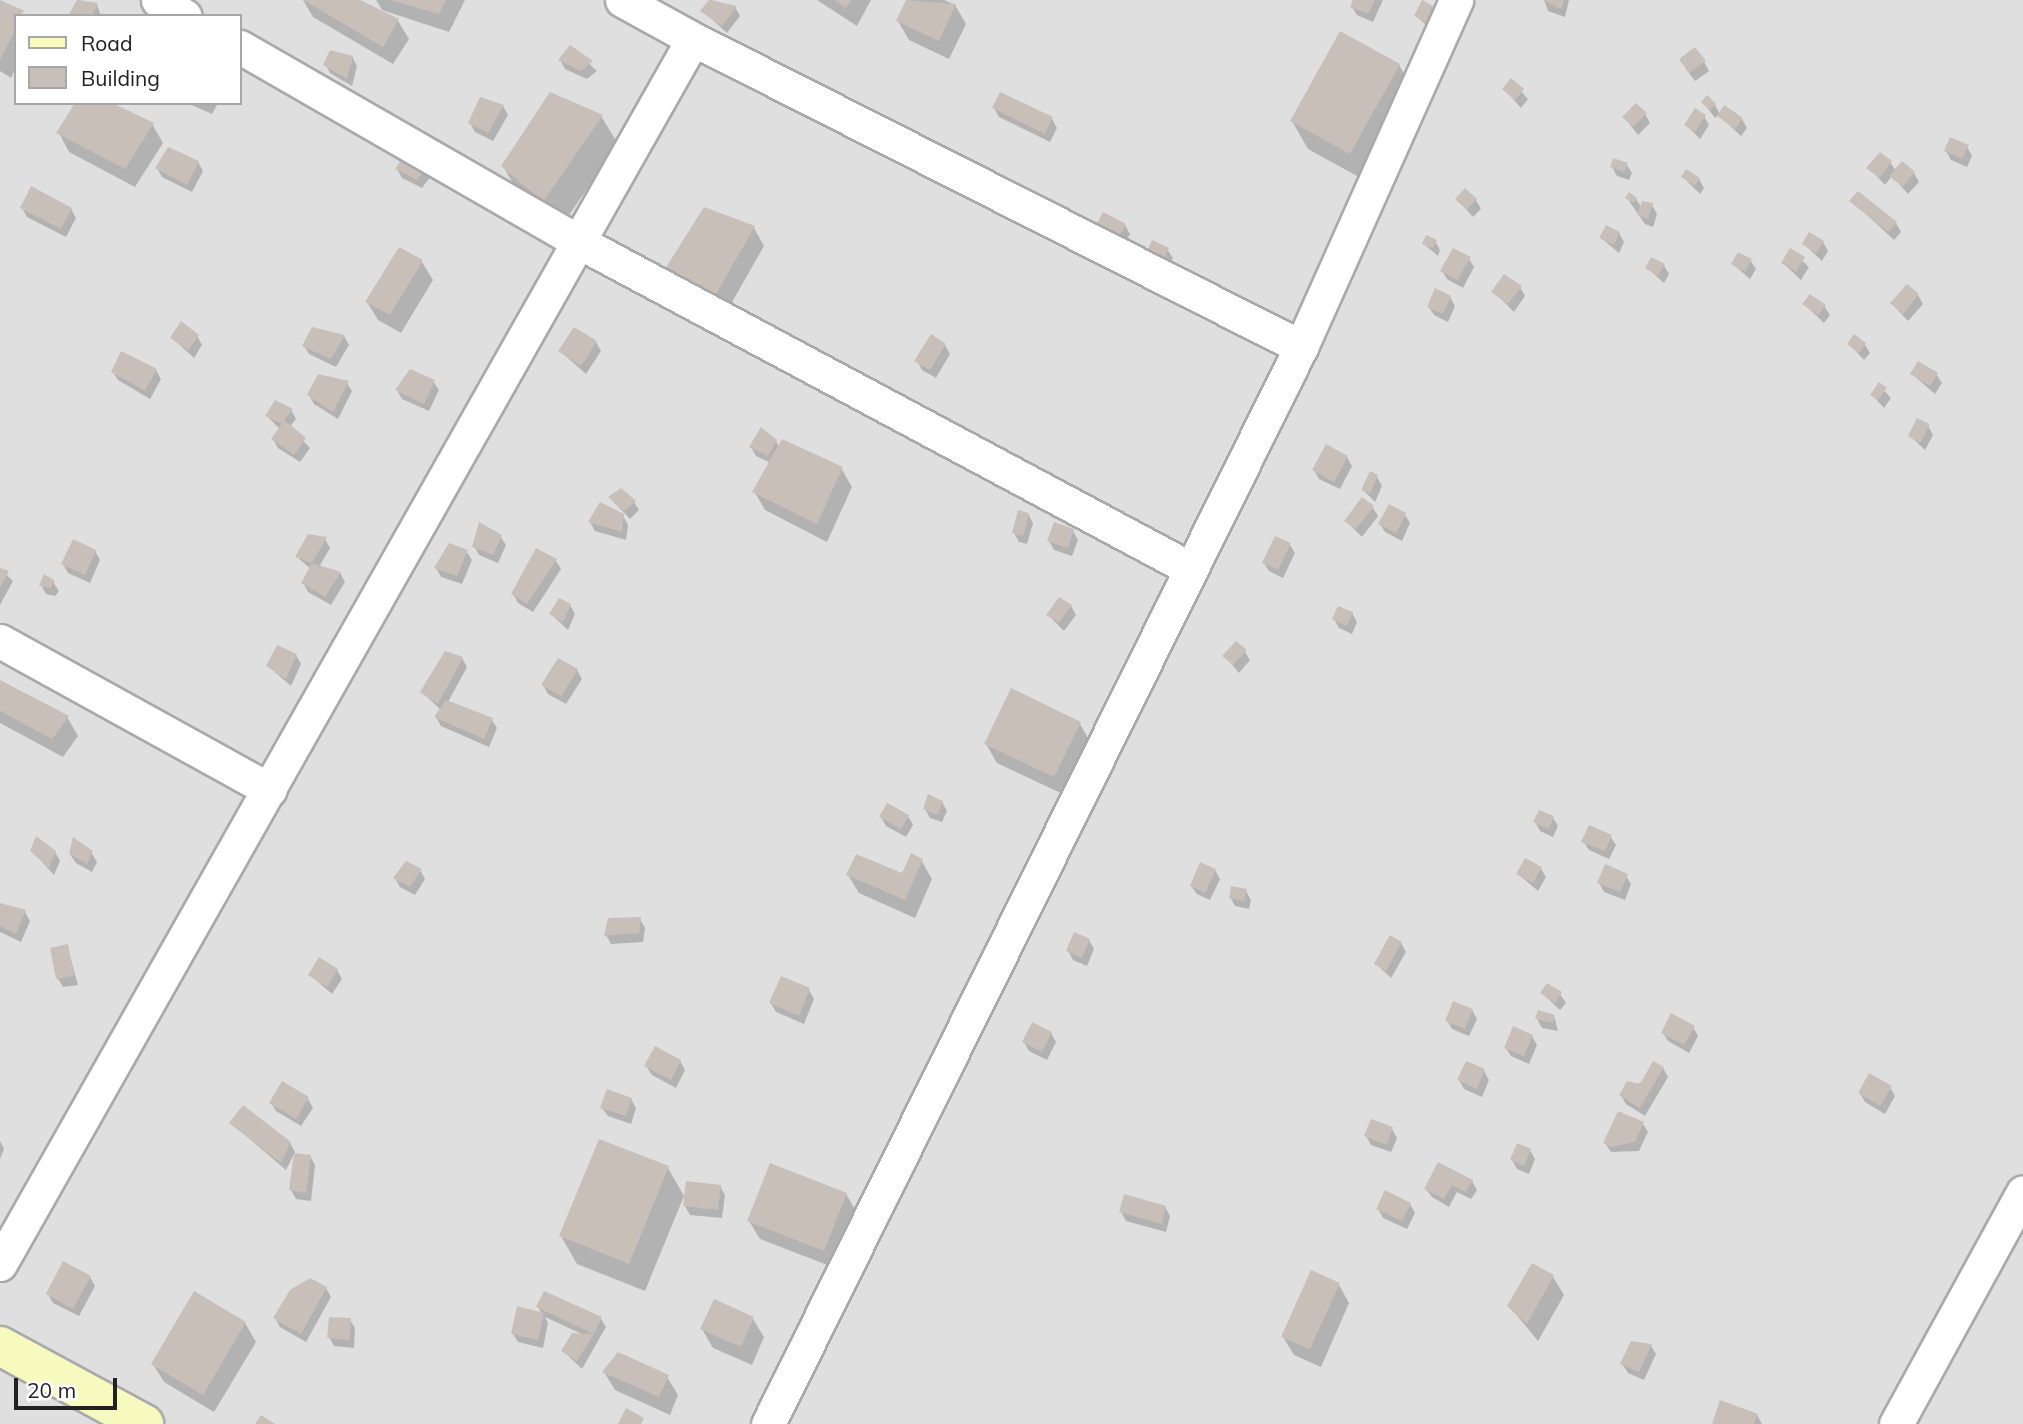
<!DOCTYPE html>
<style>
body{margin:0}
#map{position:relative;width:2023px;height:1424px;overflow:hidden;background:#f2efe9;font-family:Mulish,sans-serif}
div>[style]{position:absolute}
.residential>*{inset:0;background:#e0dfdf}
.shadow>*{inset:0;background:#0003}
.building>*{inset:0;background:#c7bfb8}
.roads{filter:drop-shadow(2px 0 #a9a9a9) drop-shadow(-2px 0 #a9a9a9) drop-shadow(0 2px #a9a9a9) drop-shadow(0 -2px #a9a9a9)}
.street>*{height:33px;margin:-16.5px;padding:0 16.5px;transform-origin:16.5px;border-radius:16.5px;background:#fff}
.secondary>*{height:38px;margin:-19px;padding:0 19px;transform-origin:19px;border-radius:19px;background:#f7fabf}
span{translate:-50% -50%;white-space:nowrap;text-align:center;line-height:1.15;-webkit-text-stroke:7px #fff;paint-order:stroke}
.legend{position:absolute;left:14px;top:14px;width:228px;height:91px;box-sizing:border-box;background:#fff;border:2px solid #a7a7a7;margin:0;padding:9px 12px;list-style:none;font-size:21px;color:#222}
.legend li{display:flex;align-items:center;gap:14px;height:35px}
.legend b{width:35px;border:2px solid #a7a7a7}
.scale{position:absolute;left:14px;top:1378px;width:103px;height:32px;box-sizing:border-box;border:4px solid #222;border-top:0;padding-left:9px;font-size:21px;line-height:24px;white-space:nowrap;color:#222;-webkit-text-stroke:5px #fff;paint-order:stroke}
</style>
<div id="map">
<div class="residential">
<div style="clip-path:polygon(evenodd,0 0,2023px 0,2023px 1424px,0 1424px,0 0,16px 16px,240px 16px,240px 103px,16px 103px,16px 16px)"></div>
</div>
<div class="shadow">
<div style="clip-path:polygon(79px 0,97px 5px,101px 16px,70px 16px)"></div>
<div style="clip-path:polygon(303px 0,356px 0,398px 21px,409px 39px,393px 64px,313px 17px)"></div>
<div style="clip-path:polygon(376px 0,465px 0,449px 32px,382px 10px)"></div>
<div style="clip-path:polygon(711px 0,735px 7px,740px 16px,727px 33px,703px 11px)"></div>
<div style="clip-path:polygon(817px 0,871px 0,857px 26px)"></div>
<div style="clip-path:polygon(908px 0,944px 0,955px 5px,966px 24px,949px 59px,909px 40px,898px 21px)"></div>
<div style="clip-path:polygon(1355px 0,1383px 0,1373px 22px,1357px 15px,1352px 7px)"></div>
<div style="clip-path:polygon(1544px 0,1569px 0,1565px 17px,1548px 11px)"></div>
<div style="clip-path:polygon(0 2px,26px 16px,16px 16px,16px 67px,11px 78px,0 71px)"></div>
<div style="clip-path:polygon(1432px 7px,1437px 16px,1431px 29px,1416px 16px)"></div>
<div style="clip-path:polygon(571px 47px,597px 71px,587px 79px,565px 69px,560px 60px)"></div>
<div style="clip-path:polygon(352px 57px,357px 66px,352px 86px,330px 73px,325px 64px)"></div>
<div style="clip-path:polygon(1704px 62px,1709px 71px,1695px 81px,1686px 69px)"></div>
<div style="clip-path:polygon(1399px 65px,1415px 93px,1366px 181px,1308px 149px,1292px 121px)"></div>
<div style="clip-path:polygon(1511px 80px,1528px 99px,1521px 108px,1504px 89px)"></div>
<div style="clip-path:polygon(1703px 102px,1715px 105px,1720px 114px,1742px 119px,1747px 128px,1741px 136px,1718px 115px,1715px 118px)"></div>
<div style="clip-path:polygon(187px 103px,218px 103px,212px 114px)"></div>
<div style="clip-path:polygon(503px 106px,508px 115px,493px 141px,475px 132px,470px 123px)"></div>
<div style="clip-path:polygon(994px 108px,1052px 119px,1057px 128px,1050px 142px,999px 117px)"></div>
<div style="clip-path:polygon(1645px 114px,1650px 123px,1638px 135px,1624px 117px)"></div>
<div style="clip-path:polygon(601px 116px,618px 144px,560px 228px,519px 194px,503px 166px)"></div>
<div style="clip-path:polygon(1704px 116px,1709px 125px,1700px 139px,1686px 125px)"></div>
<div style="clip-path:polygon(152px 124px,163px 143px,135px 187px,69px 152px,59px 133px)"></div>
<div style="clip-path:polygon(1967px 147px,1972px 156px,1967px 167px,1951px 160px,1946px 151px)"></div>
<div style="clip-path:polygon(198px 162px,203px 171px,192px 192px,162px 177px,157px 168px)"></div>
<div style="clip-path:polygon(1890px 162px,1896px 171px,1914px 173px,1919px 182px,1908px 194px,1892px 176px,1885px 185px,1869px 168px)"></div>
<div style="clip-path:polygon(1626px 164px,1632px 173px,1629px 180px,1617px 176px,1612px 167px)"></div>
<div style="clip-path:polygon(397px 169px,434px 172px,422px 188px,402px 178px)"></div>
<div style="clip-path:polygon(1683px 177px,1699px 179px,1704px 188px,1700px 194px)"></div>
<div style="clip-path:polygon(1627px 198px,1636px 199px,1642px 208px,1652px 205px,1657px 214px,1653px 227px,1645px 224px)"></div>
<div style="clip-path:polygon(1457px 199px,1476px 200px,1481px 209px,1473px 217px)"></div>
<div style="clip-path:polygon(1852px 201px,1896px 223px,1901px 232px,1894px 240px)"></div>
<div style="clip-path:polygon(22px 208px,71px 209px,76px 218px,66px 237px,27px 217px)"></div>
<div style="clip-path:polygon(1125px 225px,1130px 234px,1123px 246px,1102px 236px)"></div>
<div style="clip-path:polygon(754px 228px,764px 246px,719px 325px,673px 296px)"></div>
<div style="clip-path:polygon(1619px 233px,1624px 242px,1619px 253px,1601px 238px)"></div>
<div style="clip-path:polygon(1435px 241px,1440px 250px,1438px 256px,1424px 244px)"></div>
<div style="clip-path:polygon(1823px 242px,1828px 251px,1822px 261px,1804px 244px)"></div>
<div style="clip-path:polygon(1167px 249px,1173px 258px,1166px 273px,1152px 266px)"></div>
<div style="clip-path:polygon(1790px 250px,1809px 267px,1801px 280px,1783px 263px)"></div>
<div style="clip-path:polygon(1469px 259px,1474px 267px,1463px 288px,1447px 279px,1442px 271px)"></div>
<div style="clip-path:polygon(1750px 260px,1756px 269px,1750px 279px,1733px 264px)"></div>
<div style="clip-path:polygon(422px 262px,433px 280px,401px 333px,378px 320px,367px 302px)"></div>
<div style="clip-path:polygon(1664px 266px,1669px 274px,1664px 283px,1647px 268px)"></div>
<div style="clip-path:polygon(1520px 287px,1525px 296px,1514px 312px,1494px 292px)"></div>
<div style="clip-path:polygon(1918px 295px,1923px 304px,1908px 321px,1892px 304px)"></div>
<div style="clip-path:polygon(1450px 297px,1455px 306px,1448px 322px,1434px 315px,1429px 307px)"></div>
<div style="clip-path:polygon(1804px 304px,1824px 306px,1830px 315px,1824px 323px)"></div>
<div style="clip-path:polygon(197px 336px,202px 345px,194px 358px,172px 338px)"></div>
<div style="clip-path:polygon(344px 336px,349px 345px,336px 367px,309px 354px,304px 346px)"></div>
<div style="clip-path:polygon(596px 342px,601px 351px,586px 374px,560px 351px)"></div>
<div style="clip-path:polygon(1849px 344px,1865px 345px,1870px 353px,1864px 360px)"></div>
<div style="clip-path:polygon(945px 345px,950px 354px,936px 378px,922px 370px,917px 361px)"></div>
<div style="clip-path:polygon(156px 370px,161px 379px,150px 399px,118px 380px,113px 372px)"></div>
<div style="clip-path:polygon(1912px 374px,1936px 374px,1942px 383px,1935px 394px)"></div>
<div style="clip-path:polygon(433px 381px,439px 390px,429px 411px,402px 399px,397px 390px)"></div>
<div style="clip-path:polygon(347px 383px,352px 391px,338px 419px,314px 404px,309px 395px)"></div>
<div style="clip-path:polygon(1879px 385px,1891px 398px,1884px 408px,1872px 395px)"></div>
<div style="clip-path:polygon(291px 410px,296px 419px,290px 427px,310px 448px,300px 462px,278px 448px,273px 439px,280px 429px,267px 416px)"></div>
<div style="clip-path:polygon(1928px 426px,1933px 435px,1925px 450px,1910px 436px)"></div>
<div style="clip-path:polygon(776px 441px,779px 447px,841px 468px,852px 487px,827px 542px,765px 510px,754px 491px,771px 463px,756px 456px,751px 447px)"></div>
<div style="clip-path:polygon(1347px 457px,1352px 466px,1340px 489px,1319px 479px,1314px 470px)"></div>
<div style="clip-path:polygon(1377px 477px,1382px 486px,1375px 502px,1363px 490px)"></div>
<div style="clip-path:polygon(610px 498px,634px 502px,639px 510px,630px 519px)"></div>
<div style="clip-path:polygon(1373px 508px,1378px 516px,1362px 537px,1346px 521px)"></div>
<div style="clip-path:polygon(1028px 514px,1033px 523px,1027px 544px,1019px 542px,1014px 533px)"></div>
<div style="clip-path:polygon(1405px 515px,1410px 523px,1402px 541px,1385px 532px,1380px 524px)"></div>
<div style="clip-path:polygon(623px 516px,628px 525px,626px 540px,595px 531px,590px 522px)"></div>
<div style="clip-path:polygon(1073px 531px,1078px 540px,1072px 556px,1054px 550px,1049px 541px)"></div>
<div style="clip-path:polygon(500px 536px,506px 545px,498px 563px,479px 555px,474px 546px)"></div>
<div style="clip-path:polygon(325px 539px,330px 548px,319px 567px,340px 573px,345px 582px,331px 605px,308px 592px,303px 583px,311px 569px,297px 557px)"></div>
<div style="clip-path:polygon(1290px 545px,1295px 553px,1283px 578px,1269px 571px,1264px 563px)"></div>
<div style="clip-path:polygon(95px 551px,100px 560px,90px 583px,68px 573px,63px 564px)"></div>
<div style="clip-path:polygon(466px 551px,472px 560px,462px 584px,441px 577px,436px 568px)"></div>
<div style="clip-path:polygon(556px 561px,561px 569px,533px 612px,518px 603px,513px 594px)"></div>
<div style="clip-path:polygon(0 569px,13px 581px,0 605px)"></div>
<div style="clip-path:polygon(53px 582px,59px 591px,55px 596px,46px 594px,41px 585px)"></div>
<div style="clip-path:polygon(570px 605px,575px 614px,568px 630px,551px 614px)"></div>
<div style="clip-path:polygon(1071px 606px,1076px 615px,1064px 631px,1048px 615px)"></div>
<div style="clip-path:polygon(1352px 613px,1357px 622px,1352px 634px,1339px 628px,1334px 619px)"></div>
<div style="clip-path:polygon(1245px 652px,1250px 660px,1239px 673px,1225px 656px)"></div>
<div style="clip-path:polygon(296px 655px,301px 664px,291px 686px,268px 666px)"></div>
<div style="clip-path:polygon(462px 658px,467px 667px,448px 702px,492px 720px,497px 728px,489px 747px,441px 726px,436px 717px,441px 710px,422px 692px)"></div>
<div style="clip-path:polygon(577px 670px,582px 679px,566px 704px,548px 694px,543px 685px)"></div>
<div style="clip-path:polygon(0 682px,67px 717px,78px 736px,63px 757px,0 723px)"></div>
<div style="clip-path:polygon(1080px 724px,1090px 742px,1065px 795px,997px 763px,986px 744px)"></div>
<div style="clip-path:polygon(942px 802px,947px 811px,942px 822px,930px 818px,925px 809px)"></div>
<div style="clip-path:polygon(908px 816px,913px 825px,906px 837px,886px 826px,881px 817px)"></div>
<div style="clip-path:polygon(1553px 818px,1558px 826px,1553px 837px,1540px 831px,1535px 822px)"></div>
<div style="clip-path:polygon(1610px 836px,1616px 845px,1609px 859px,1589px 850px,1583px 841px)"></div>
<div style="clip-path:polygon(32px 851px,55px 852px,60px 861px,54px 875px)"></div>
<div style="clip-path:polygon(91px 852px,97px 862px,92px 872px,76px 863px,70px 854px)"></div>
<div style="clip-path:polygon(921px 860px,932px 879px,915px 918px,859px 893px,848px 875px,903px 875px)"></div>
<div style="clip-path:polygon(1541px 869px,1546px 877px,1538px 891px,1518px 874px)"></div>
<div style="clip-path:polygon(420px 870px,425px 879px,415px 895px,400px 887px,395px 878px)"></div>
<div style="clip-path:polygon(1215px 870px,1220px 879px,1210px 900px,1197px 894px,1191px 886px)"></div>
<div style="clip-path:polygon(1626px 876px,1631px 884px,1625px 900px,1604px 892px,1599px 883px)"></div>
<div style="clip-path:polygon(1246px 891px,1251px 900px,1249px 909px,1235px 906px,1230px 897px)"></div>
<div style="clip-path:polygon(0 909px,25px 912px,30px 921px,21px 942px,0 932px)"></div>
<div style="clip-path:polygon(640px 919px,645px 928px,643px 942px,611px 944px,606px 935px)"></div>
<div style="clip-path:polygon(1089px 940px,1094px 949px,1087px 966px,1073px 960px,1068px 951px)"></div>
<div style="clip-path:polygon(1401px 943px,1406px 952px,1391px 978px,1376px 964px)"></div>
<div style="clip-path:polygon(67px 946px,78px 985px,63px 987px,58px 979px)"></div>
<div style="clip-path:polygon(337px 970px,342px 979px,332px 994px,310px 975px)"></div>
<div style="clip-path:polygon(809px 990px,814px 999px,804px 1024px,776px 1012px,771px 1003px)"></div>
<div style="clip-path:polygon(1542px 993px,1560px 994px,1566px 1003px,1560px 1010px)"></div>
<div style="clip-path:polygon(1472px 1010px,1477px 1019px,1469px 1036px,1452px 1029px,1447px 1020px)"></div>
<div style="clip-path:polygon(1554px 1016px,1558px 1031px,1542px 1028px,1537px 1019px)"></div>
<div style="clip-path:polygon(1693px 1027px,1698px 1036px,1689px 1053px,1668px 1041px,1663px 1033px)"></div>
<div style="clip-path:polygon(1051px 1033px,1056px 1042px,1047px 1060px,1029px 1051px,1024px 1042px)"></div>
<div style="clip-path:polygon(1532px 1036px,1537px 1045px,1529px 1064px,1511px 1056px,1505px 1047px)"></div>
<div style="clip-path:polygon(680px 1061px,685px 1070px,676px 1088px,652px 1075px,646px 1066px)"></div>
<div style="clip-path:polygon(1663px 1068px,1668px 1077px,1645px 1116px,1626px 1104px,1621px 1095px)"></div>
<div style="clip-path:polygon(1484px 1071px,1489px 1080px,1482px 1097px,1464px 1089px,1459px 1080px)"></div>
<div style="clip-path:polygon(1890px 1087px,1895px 1096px,1885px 1114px,1865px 1102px,1860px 1093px)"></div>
<div style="clip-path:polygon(308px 1099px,313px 1108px,301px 1126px,276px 1111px,271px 1103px)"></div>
<div style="clip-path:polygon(631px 1099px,636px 1108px,631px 1124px,608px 1116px,602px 1108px)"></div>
<div style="clip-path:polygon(231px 1123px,290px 1143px,295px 1152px,286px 1170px)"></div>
<div style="clip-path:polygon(1643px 1124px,1648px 1132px,1639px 1151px,1611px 1152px,1605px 1143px)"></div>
<div style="clip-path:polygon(1392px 1129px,1397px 1138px,1391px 1152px,1371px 1145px,1366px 1136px)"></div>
<div style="clip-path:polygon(0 1141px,4px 1149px,0 1159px)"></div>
<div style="clip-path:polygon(1530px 1150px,1535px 1159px,1529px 1174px,1517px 1169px,1512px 1160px)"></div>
<div style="clip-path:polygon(310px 1156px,315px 1165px,311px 1201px,296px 1199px,291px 1190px)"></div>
<div style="clip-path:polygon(668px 1168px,684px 1196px,645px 1291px,577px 1264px,561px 1236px)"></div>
<div style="clip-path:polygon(1472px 1181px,1477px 1190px,1471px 1199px,1457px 1192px,1449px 1207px,1432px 1197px,1426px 1189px)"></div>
<div style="clip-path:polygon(720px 1186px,725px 1195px,722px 1218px,690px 1215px,685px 1206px)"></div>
<div style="clip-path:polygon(846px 1194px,857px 1213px,835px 1268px,760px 1239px,749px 1221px)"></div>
<div style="clip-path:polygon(1410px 1204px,1415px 1213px,1407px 1229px,1383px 1218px,1378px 1209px)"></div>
<div style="clip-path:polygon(1165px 1207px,1170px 1216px,1166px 1232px,1126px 1221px,1121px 1212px)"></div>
<div style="clip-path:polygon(90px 1277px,95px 1286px,79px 1316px,53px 1303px,48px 1294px)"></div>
<div style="clip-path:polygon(1553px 1277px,1564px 1295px,1538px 1341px,1509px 1306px)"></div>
<div style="clip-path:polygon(1339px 1285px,1349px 1303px,1321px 1367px,1294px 1355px,1283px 1337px)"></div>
<div style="clip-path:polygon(326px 1288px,331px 1297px,306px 1342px,280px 1327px,275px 1318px)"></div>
<div style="clip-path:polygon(538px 1307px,601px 1319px,606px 1327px,582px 1369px,563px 1351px,584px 1335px,545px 1317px,548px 1323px,543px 1348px,518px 1342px,513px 1334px,542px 1314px)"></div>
<div style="clip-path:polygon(753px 1319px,764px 1337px,752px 1365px,713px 1348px,702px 1329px)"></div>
<div style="clip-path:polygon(350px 1320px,355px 1328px,354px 1348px,334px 1346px,329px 1337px)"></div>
<div style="clip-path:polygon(245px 1323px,256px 1342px,214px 1412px,164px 1382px,153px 1364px)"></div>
<div style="clip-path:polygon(1651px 1346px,1656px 1354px,1644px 1380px,1628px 1373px,1622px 1364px)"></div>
<div style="clip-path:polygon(604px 1372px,667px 1377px,678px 1395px,670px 1415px,615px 1390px)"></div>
<div style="clip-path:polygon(1757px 1415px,1762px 1424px,1714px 1424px)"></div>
</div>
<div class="building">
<div style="clip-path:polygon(0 0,25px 11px,16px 16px,16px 28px,0 60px)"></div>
<div style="clip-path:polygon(77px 0,98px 3px,92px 16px,68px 16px)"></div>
<div style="clip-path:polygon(303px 0,360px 0,399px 19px,383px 47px)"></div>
<div style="clip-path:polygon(390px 0,446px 0,439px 14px)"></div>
<div style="clip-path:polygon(709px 0,737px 6px,722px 26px,700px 11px)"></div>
<div style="clip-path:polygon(834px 0,851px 0,846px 8px)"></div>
<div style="clip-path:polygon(906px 0,956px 4px,939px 41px,896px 21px)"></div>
<div style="clip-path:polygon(1353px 0,1375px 0,1368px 14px,1350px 7px)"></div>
<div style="clip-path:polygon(1422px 0,1433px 6px,1426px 22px,1414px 16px)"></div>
<div style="clip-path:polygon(1542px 0,1564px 0,1561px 9px)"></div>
<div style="clip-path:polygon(1340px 31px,1400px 64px,1350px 154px,1290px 121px)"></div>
<div style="clip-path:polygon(570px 45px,593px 61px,581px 71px,558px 60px)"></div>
<div style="clip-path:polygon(1695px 47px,1706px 61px,1689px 73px,1679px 59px)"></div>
<div style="clip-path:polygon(330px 50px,353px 56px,347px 79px,323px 65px)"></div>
<div style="clip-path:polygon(1511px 78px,1524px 89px,1515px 100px,1502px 89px)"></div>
<div style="clip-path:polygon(550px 92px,603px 115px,543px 202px,501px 166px)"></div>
<div style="clip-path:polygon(1000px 92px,1053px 117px,1045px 134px,992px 108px)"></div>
<div style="clip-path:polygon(1707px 95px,1716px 104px,1709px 110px,1701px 102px)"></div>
<div style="clip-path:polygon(480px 97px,504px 105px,488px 133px,468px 123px)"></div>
<div style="clip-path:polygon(75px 103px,112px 103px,154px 123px,125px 169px,56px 133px)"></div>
<div style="clip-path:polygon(1636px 103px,1647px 113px,1633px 127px,1622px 117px)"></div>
<div style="clip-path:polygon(1724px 105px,1743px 118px,1735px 129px,1717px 116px)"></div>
<div style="clip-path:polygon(1695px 108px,1706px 115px,1695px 132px,1684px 125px)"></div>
<div style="clip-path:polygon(1950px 137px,1969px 145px,1962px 159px,1944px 151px)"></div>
<div style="clip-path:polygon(168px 147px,199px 161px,187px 185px,155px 168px)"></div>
<div style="clip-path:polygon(1880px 152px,1892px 161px,1879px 178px,1866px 168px)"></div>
<div style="clip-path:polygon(406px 153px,430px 162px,417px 180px,395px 169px)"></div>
<div style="clip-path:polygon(1613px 158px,1628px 163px,1624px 172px,1610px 167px)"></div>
<div style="clip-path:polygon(1902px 161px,1915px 172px,1903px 187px,1889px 176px)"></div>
<div style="clip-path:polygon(1686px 169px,1700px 178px,1695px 186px,1681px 177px)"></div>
<div style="clip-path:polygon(31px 186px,72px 208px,61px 229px,20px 208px)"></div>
<div style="clip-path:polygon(1465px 188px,1477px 199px,1467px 210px,1455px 199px)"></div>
<div style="clip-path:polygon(1858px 191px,1897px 222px,1888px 232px,1849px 201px)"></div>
<div style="clip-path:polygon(1629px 192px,1637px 198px,1634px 203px,1625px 198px)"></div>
<div style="clip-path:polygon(1642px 201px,1653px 203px,1648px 219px,1637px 215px)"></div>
<div style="clip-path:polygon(704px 207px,755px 226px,708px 308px,660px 277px)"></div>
<div style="clip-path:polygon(1103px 212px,1126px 224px,1118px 238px,1095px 227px)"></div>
<div style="clip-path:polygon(1606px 225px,1620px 232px,1614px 245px,1599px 238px)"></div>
<div style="clip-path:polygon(1809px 232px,1824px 241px,1816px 253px,1802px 244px)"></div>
<div style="clip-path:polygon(1426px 235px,1437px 240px,1433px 248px,1422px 244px)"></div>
<div style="clip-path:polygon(1152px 240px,1169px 248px,1161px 265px,1145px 257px)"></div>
<div style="clip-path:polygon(399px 247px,423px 260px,390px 315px,365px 302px)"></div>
<div style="clip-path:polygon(1453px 248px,1471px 257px,1457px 280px,1440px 271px)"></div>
<div style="clip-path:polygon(1790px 248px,1805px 257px,1796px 272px,1781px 263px)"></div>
<div style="clip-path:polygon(1738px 252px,1752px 259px,1745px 272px,1731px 264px)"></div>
<div style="clip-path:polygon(1651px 257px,1665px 264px,1658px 276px,1645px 268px)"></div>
<div style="clip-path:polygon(1504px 274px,1522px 286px,1508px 304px,1491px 292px)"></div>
<div style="clip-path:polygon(1907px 284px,1919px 294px,1903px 314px,1890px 303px)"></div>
<div style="clip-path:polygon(1435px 288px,1451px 296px,1443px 314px,1427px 307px)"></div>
<div style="clip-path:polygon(1810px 294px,1826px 305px,1818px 315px,1802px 304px)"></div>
<div style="clip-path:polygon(181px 321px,199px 335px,188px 350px,170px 338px)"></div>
<div style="clip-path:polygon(312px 327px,345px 335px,331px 359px,302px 346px)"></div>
<div style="clip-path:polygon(574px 327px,597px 341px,581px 366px,558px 351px)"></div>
<div style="clip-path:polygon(931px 334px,946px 344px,930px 370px,914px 361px)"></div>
<div style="clip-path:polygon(1854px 334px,1866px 343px,1859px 353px,1847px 344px)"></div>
<div style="clip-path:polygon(121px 351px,157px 369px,145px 391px,111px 372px)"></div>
<div style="clip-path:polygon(1918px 361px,1938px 373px,1930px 386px,1910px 374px)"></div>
<div style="clip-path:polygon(410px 369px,435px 380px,424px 404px,395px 390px)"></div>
<div style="clip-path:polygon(318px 374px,349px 381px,333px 412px,307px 395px)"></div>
<div style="clip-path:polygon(1879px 382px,1887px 388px,1878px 400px,1870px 395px)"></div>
<div style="clip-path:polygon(275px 400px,293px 409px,284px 420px,306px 438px,294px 455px,271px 439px,282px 424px,265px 416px)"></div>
<div style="clip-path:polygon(1917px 418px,1930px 424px,1920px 443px,1908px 436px)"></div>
<div style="clip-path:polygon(761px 427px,777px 440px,768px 456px,749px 447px)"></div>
<div style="clip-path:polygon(782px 439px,843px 467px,817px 524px,752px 492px)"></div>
<div style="clip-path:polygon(1326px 444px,1348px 456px,1334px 482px,1312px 470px)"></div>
<div style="clip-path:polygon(1370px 471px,1378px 475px,1370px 494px,1361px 490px)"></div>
<div style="clip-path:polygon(621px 488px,636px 501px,624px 511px,608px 497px)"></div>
<div style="clip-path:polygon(1362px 497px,1374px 506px,1356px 529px,1344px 521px)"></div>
<div style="clip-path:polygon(600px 502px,624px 514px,622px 532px,588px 522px)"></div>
<div style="clip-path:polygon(1389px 504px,1406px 513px,1396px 533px,1378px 524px)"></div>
<div style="clip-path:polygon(1018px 510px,1029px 513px,1023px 536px,1012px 533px)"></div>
<div style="clip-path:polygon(479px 522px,502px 535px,493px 555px,472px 547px)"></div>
<div style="clip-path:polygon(1054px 522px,1074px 529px,1068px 548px,1047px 541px)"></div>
<div style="clip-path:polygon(308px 534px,327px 537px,312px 563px,341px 572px,325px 597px,301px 583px,312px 563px,295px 557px)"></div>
<div style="clip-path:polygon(1275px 536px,1291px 543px,1278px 570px,1262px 563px)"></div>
<div style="clip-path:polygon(73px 539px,96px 550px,85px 575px,61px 564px)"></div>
<div style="clip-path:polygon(449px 543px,468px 550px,457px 576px,434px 568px)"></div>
<div style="clip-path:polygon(536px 548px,557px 559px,527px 604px,511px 594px)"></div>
<div style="clip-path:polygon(0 568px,9px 571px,0 588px)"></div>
<div style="clip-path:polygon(44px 574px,55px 581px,50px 588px,39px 586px)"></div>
<div style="clip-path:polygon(1059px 597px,1072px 605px,1059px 623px,1046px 615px)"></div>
<div style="clip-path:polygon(559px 598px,571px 604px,563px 622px,549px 614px)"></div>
<div style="clip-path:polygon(1338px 606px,1353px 612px,1347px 626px,1332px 619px)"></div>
<div style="clip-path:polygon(1236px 641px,1247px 650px,1233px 665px,1222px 656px)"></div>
<div style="clip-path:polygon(277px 645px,297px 654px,286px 679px,266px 666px)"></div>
<div style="clip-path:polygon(445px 651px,463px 657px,438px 704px,420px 692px)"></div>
<div style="clip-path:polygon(558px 658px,578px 669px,561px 696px,541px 685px)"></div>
<div style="clip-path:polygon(0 680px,69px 716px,52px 739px,0 711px)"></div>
<div style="clip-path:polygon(1011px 688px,1081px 722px,1054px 777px,984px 744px)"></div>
<div style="clip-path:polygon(446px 700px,493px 718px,484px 739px,434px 717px)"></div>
<div style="clip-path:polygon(928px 794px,943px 801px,938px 815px,923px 809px)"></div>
<div style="clip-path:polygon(887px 803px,909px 815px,901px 829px,879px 817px)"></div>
<div style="clip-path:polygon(1539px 810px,1554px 816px,1549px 829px,1533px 822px)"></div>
<div style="clip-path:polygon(1589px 825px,1612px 835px,1605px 851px,1581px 842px)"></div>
<div style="clip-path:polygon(36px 836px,56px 851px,49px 868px,30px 851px)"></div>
<div style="clip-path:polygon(73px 837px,93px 851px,87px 864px,69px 854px)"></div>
<div style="clip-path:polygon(911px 853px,923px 859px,905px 900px,846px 875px,856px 854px,902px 873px)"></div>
<div style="clip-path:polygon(1525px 858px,1542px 867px,1533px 883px,1516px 874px)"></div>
<div style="clip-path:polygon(406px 861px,422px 869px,410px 887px,393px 878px)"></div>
<div style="clip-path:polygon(1200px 862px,1216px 869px,1205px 893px,1190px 886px)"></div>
<div style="clip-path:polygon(1605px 864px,1628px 874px,1620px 892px,1597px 883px)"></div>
<div style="clip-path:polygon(1231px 886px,1247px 889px,1244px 901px,1229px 898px)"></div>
<div style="clip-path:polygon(0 903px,26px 910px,16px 934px,0 926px)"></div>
<div style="clip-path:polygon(641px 917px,639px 933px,604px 936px,608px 918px)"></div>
<div style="clip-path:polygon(1074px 932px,1090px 939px,1082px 958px,1066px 951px)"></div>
<div style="clip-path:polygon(1390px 935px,1402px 942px,1386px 971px,1374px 964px)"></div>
<div style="clip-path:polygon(68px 944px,74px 976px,56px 979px,50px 948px)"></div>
<div style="clip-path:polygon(319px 957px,338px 969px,327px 987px,308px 975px)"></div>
<div style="clip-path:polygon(781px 976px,810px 988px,799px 1016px,769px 1003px)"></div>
<div style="clip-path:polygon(1547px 983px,1562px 992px,1555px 1003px,1540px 993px)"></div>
<div style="clip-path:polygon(1453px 1001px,1473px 1009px,1465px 1029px,1445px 1021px)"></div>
<div style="clip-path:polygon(1538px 1010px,1555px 1015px,1553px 1023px,1535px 1019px)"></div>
<div style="clip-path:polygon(1671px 1013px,1695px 1026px,1684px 1045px,1661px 1033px)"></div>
<div style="clip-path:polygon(1032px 1022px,1052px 1032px,1042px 1052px,1022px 1042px)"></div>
<div style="clip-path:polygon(1513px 1026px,1533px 1035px,1524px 1056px,1504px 1048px)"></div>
<div style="clip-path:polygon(655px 1046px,681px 1060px,671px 1080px,644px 1066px)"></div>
<div style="clip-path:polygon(1466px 1061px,1485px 1069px,1477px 1089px,1457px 1080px)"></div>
<div style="clip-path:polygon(1653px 1061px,1664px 1067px,1640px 1108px,1619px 1095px,1627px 1081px,1640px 1084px)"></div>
<div style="clip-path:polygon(1869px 1073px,1892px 1086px,1880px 1106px,1858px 1093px)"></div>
<div style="clip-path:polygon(282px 1081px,309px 1097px,296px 1119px,269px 1103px)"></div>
<div style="clip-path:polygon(607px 1089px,632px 1098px,626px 1116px,600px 1108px)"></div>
<div style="clip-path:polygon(243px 1105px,291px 1142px,281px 1163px,229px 1123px)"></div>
<div style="clip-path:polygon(1618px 1111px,1644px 1122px,1635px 1142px,1612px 1147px,1603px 1143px)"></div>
<div style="clip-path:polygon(1371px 1119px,1393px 1127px,1387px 1145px,1364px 1136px)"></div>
<div style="clip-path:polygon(599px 1139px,669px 1166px,629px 1264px,559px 1236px)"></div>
<div style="clip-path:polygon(1517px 1143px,1531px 1149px,1524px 1166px,1510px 1160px)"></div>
<div style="clip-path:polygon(294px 1153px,311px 1155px,306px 1193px,289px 1190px)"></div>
<div style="clip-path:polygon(1438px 1162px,1473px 1180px,1466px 1192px,1452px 1185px,1444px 1199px,1424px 1189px)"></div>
<div style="clip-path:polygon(770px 1163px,847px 1193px,824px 1251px,747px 1221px)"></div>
<div style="clip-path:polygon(686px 1181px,721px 1185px,718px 1210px,683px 1206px)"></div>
<div style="clip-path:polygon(1385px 1190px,1411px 1203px,1402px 1221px,1376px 1209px)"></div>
<div style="clip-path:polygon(1124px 1194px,1166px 1206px,1162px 1224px,1119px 1212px)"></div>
<div style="clip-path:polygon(63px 1261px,91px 1276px,73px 1309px,46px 1294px)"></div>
<div style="clip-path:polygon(1532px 1263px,1554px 1275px,1527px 1324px,1507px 1306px)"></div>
<div style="clip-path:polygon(1311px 1270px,1340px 1283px,1310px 1349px,1281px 1337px)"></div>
<div style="clip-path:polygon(310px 1278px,327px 1287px,301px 1334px,273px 1318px,290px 1290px)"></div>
<div style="clip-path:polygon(194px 1291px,246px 1322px,203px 1395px,151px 1364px)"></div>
<div style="clip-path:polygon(544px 1291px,602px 1317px,594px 1334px,536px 1307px)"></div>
<div style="clip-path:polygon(714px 1299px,754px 1317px,741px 1347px,700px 1329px)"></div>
<div style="clip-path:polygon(517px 1306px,544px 1313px,538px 1340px,511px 1334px)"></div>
<div style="clip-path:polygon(329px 1317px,351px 1318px,350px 1340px,327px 1338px)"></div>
<div style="clip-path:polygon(572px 1333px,594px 1334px,577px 1361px,561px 1351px)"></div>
<div style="clip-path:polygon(1631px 1341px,1652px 1344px,1639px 1372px,1620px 1364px)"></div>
<div style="clip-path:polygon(618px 1352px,669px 1375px,659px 1397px,602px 1372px)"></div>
<div style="clip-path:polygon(1720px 1400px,1758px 1414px,1754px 1424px,1712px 1424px)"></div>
<div style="clip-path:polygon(626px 1408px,644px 1418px,641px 1424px,618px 1424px)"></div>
<div style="clip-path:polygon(261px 1415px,275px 1424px,255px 1424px)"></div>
</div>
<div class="roads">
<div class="street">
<div style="left:158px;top:0;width:31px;rotate:31deg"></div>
<div style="left:693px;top:39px;width:682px;rotate:26.87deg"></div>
<div style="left:240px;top:47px;width:391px;rotate:29.9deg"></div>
<div style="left:579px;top:242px;width:694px;rotate:28.12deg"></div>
<div style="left:0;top:641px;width:308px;rotate:28.9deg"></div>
<div style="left:0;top:1264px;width:1407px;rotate:-60.5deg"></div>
<div style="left:693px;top:39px;width:81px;rotate:-151.2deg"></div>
<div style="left:768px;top:1424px;width:1202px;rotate:-63.67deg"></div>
<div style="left:1301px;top:347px;width:380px;rotate:-65.9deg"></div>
<div style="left:1896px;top:1424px;width:264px;rotate:-61.3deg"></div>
</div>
<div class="secondary">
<div style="left:0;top:1346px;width:164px;rotate:28.4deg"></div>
</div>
</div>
<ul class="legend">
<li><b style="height:9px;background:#f7fabf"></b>Road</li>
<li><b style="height:19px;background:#c7bfb8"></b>Building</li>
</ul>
<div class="scale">20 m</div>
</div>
